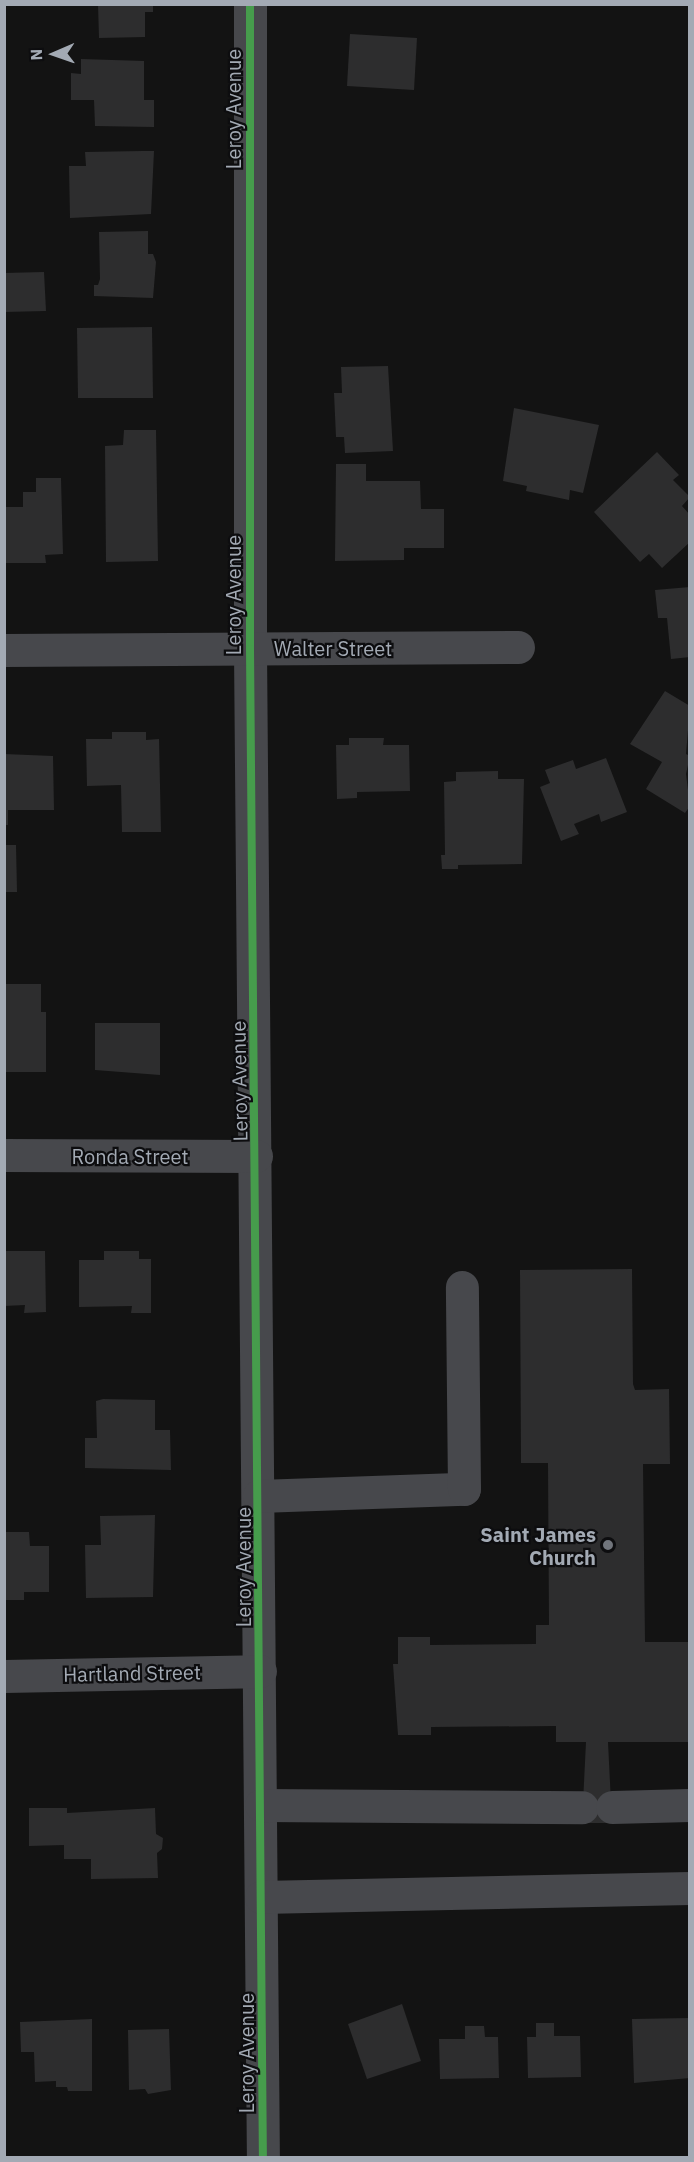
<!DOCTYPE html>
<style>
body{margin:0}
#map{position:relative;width:694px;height:2162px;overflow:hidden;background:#131313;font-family:"IBM Plex Sans",sans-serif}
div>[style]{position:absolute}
.building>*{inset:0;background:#2d2d2e}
.minor>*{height:33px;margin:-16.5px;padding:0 16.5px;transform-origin:16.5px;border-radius:16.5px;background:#47484c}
.cycleway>*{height:8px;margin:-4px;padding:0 4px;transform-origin:4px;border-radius:4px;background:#469c4c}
.dots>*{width:16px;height:16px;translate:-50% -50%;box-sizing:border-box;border:3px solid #0d0d0f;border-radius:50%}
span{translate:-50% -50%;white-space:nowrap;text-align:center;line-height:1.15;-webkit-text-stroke:4.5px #0d0d0f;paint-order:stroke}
.street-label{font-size:20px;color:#a3aab4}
.poi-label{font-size:20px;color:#a3aab4;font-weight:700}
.right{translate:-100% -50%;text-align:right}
.frame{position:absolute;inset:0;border:6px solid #a3aab4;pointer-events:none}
.north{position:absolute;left:24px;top:24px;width:60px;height:60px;-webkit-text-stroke:4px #0d0d0f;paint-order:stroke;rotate:268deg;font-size:16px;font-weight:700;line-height:24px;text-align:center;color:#a3aab4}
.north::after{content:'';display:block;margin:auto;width:21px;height:27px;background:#a3aab4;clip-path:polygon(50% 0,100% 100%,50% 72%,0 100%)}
</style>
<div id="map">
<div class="building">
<div style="clip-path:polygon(98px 4px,153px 4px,153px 12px,145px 12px,145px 37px,99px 38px)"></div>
<div style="clip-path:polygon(350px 34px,417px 38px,414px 90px,347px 86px)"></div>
<div style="clip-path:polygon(81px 59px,144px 61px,144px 100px,154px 100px,154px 127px,95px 126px,94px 100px,71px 100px,71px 73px,81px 74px)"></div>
<div style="clip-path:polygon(143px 151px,154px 151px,151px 214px,70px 218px,69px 166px,86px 166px,85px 152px)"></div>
<div style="clip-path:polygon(148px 231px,148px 254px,153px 254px,156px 262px,153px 298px,94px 296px,94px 285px,98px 285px,100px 279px,99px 232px)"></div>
<div style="clip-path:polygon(44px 272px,46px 311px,4px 312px,4px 273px)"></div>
<div style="clip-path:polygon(152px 327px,153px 398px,78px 398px,77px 328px)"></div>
<div style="clip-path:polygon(388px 366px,393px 451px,345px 453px,344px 437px,336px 437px,334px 393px,342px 393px,341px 367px)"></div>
<div style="clip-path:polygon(514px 408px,599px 425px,583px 493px,570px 490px,569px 500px,526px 491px,527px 486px,503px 481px)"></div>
<div style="clip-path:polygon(124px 430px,156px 430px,158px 561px,106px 562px,105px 446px,123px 445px)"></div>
<div style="clip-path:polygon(657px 452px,679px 475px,673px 480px,690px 497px,682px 506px,690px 515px,690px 542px,662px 568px,649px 554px,640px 562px,594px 512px)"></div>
<div style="clip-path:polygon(336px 464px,366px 464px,366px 481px,420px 481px,421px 509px,444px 509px,444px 548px,404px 548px,404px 560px,335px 561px)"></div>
<div style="clip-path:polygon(36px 478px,61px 478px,63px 554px,45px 555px,46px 563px,4px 563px,4px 507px,23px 507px,23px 492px,36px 492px)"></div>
<div style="clip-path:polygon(690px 587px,690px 657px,671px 659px,667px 618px,658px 618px,655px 590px)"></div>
<div style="clip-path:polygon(665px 691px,690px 706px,686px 754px,690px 756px,686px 774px,690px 806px,685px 813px,646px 789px,662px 762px,630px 744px)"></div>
<div style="clip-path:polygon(112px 732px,146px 732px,146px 740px,159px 739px,161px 832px,122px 832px,121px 785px,87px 786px,86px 739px,112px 739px)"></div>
<div style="clip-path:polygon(349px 738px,384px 738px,383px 745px,409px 745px,410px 791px,357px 792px,357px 798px,337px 799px,336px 745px,349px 745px)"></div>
<div style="clip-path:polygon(4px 754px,53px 756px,54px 810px,8px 810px,8px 825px,4px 825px)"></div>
<div style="clip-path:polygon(606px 758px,627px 812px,601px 822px,599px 814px,574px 824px,579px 834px,561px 841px,540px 787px,550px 783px,545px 770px,573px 760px,576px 769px)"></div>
<div style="clip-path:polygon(498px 771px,498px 779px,524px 779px,522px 864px,458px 865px,458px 869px,442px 869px,441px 855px,445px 855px,444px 782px,456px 781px,456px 772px)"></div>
<div style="clip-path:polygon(4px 845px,16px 845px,17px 892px,4px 892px)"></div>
<div style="clip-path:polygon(4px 984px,41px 984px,41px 1012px,46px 1012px,46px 1072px,4px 1072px)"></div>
<div style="clip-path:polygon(95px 1023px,160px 1023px,160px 1075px,95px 1070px)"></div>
<div style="clip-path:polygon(4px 1251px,45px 1251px,46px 1312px,24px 1313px,25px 1305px,4px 1306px)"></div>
<div style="clip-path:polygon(104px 1251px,139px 1251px,139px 1259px,151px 1259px,151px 1313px,131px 1313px,132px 1306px,79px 1307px,79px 1260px,104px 1260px)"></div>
<div style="clip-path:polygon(632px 1269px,633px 1384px,635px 1390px,669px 1389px,670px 1464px,643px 1464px,645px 1642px,689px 1642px,690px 1742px,608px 1742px,612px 1823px,582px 1823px,586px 1742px,556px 1742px,556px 1726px,431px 1727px,431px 1735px,398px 1735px,393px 1664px,398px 1664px,398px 1637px,430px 1637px,430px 1645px,536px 1644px,536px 1625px,549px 1625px,548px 1463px,521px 1463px,520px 1270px)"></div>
<div style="clip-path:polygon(103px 1399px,155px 1400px,155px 1430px,170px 1430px,171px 1470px,85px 1468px,85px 1438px,97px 1438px,96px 1401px)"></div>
<div style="clip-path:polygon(155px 1515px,153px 1597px,86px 1598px,85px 1545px,101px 1545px,100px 1516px)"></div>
<div style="clip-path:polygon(4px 1532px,29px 1532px,30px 1546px,49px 1546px,49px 1592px,24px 1592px,24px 1600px,4px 1600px)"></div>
<div style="clip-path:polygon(29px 1808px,67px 1808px,67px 1813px,155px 1808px,156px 1834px,163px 1838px,162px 1849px,157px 1853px,158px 1878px,91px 1879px,91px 1859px,64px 1859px,64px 1845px,29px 1846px)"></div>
<div style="clip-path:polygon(402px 2004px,421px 2061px,367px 2079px,348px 2024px)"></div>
<div style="clip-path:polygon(690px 2018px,690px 2078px,634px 2083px,632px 2019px)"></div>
<div style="clip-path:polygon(92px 2019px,92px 2091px,68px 2091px,67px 2087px,56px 2087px,56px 2081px,35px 2082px,34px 2052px,21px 2052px,20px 2022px)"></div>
<div style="clip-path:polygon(536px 2023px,554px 2023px,554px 2036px,580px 2036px,581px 2077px,528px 2078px,527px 2037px,536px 2037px)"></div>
<div style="clip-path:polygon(465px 2026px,484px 2026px,485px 2037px,498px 2037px,499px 2078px,440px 2079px,439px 2039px,465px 2039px)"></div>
<div style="clip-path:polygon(169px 2029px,171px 2090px,148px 2094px,145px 2089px,129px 2090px,128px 2030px)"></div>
</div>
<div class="minor">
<div style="left:250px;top:4px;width:645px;rotate:90deg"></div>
<div style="left:250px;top:649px;width:1509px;rotate:89.51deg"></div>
<div style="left:4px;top:650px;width:514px;rotate:-0.33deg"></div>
<div style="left:4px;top:1155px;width:252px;rotate:0.2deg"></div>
<div style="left:259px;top:1496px;width:205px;rotate:-2deg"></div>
<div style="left:464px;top:1489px;width:202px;rotate:-90.6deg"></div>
<div style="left:4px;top:1676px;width:256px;rotate:-1.1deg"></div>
<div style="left:261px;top:1805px;width:321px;rotate:0.4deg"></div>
<div style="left:612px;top:1807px;width:78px;rotate:-1.5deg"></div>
<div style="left:261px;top:1897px;width:429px;rotate:-1.2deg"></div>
</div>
<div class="cycleway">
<div style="left:250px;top:4px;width:645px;rotate:90deg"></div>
<div style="left:250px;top:649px;width:1509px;rotate:89.51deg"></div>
</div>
<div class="dots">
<div style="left:608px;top:1545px;background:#71757c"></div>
</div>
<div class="street-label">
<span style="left:233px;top:109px;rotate:-90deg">Leroy Avenue</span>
<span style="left:233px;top:595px;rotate:-90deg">Leroy Avenue</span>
<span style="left:333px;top:648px">Walter Street</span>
<span style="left:239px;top:1081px;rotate:-91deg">Leroy Avenue</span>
<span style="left:130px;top:1156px">Ronda Street</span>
<span style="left:243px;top:1567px;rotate:-90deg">Leroy Avenue</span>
<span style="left:132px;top:1673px;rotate:-1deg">Hartland Street</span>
<span style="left:246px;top:2053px;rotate:-90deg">Leroy Avenue</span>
</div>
<div class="poi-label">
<span class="right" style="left:596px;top:1546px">Saint James<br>Church</span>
</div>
<div class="frame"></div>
<div class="north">N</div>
</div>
